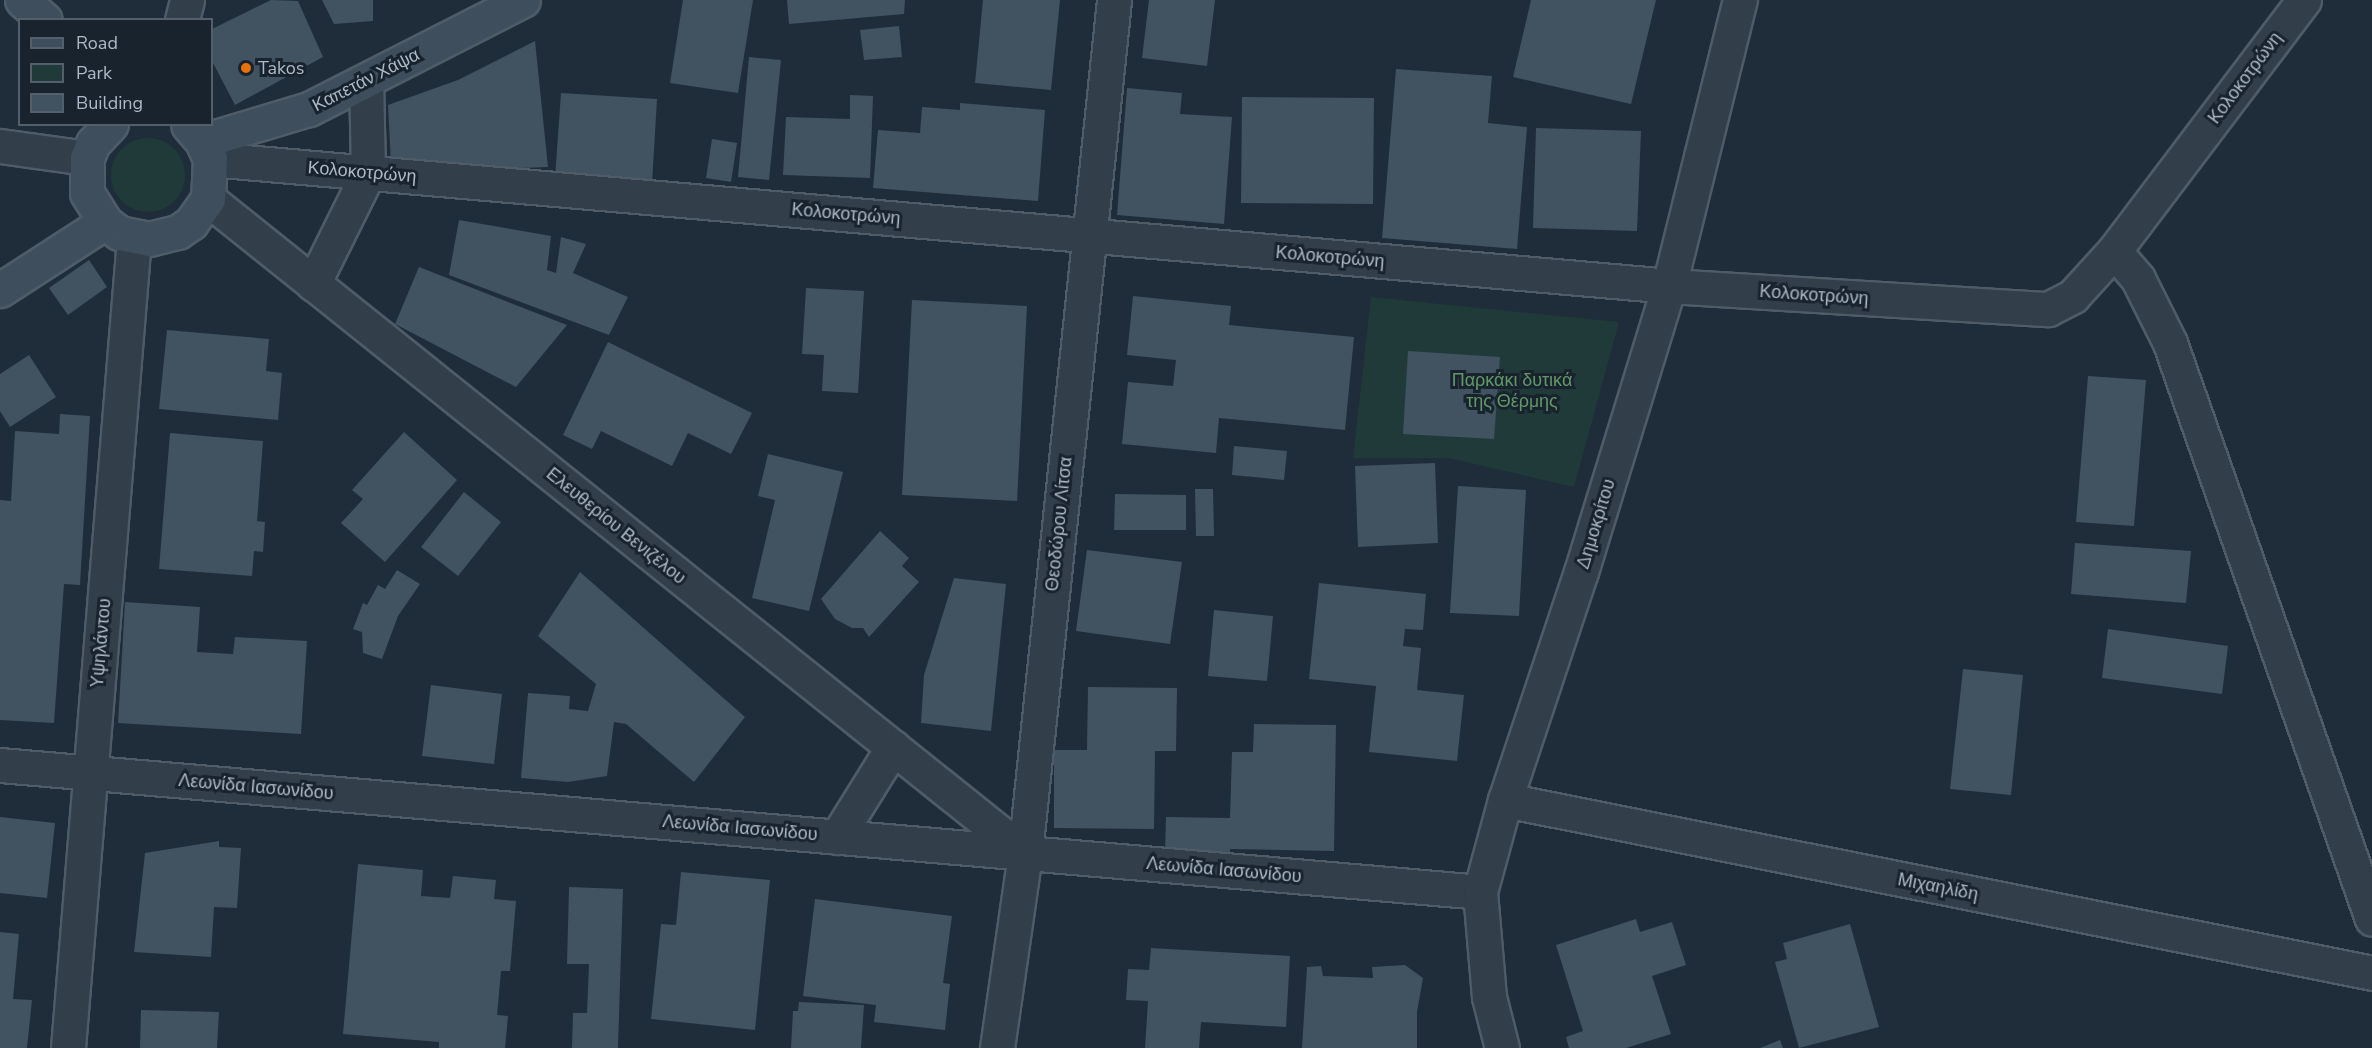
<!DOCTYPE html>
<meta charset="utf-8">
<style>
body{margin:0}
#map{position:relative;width:2372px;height:1048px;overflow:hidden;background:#1e2d39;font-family:"Nunito Sans",sans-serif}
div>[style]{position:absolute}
.green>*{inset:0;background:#203a3a}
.round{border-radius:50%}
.building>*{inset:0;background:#415261}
.roads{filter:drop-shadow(2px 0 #4f5c67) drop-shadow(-2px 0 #4f5c67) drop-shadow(0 2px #4f5c67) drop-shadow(0 -2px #4f5c67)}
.minor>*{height:33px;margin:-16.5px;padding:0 16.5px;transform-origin:16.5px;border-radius:16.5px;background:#323e49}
.secondary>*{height:33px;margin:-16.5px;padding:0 16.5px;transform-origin:16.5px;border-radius:16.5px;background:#3f4e5d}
.dots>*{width:16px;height:16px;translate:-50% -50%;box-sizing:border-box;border:3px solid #18232e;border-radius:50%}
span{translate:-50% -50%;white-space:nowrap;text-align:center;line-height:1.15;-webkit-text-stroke:6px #18232e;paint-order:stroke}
.poi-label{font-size:18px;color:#acb9c6}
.left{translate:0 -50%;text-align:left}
.street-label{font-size:18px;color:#acb9c6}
.park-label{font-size:18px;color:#629868}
.legend{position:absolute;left:18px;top:18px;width:195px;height:108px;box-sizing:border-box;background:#18232e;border:2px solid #535f6b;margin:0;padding:8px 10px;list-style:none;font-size:18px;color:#acb9c6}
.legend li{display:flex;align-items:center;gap:12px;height:30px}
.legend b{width:30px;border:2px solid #535f6b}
</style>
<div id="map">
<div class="green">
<div class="round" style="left:111px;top:138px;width:74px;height:74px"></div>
<div style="clip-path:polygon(1371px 297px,1619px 322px,1574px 487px,1449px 458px,1353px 458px)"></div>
</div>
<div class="building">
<div style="clip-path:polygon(271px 0,298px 1px,323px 57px,235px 105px,212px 61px,212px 29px)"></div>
<div style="clip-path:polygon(322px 0,373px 0,373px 21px,334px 24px)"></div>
<div style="clip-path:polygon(683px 0,753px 0,738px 93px,670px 83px)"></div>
<div style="clip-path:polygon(787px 0,905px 0,904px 14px,789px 24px)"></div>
<div style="clip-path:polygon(983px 0,1060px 0,1051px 90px,975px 83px)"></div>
<div style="clip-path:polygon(1149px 0,1215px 0,1207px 66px,1142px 58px)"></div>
<div style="clip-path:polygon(1531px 0,1656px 0,1631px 104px,1513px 77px)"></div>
<div style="clip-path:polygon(899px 26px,902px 57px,864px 60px,860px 30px)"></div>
<div style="clip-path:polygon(535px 41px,548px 167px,461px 170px,461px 163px,391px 163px,388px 105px,458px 80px)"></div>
<div style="clip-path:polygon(749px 57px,781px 60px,769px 180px,738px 177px)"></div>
<div style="clip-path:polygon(1396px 69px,1492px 76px,1488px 123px,1527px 127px,1517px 249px,1382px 238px)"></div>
<div style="clip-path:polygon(1127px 88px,1182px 93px,1180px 114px,1232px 117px,1224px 224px,1117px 215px)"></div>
<div style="clip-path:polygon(561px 93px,657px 99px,652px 184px,555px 178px)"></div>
<div style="clip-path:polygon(850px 95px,873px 96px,870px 178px,783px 175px,786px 117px,850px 119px)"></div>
<div style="clip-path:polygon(1242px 97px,1374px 98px,1373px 204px,1241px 203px)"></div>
<div style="clip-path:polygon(960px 103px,1045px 110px,1038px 201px,873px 188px,878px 130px,920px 133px,922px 107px,960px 110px)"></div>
<div style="clip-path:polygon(1536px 128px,1641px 131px,1637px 231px,1533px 228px)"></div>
<div style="clip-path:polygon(712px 139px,737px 143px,731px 182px,706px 178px)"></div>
<div style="clip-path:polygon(459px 220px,551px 236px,547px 270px,556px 273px,561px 237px,586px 244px,573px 273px,628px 297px,609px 335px,449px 275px)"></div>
<div style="clip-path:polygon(89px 260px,107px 287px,68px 315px,49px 288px)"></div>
<div style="clip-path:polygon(419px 267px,567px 325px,516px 387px,395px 324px)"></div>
<div style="clip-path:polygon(806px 288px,864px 291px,858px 393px,822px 391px,824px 355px,802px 354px)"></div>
<div style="clip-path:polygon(1133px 296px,1231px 306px,1229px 325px,1354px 337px,1345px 430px,1219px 418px,1216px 453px,1122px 444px,1128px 382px,1173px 386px,1176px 360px,1127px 355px)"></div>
<div style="clip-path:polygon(912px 300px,1027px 306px,1017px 501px,902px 495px)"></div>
<div style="clip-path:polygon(167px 330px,269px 339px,266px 371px,282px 373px,278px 420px,159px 409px)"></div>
<div style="clip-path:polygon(608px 342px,752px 413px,731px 454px,688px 433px,672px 466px,601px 431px,592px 449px,563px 435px)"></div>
<div style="clip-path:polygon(1408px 351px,1500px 357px,1494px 439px,1403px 434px)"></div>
<div style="clip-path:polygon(29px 355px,56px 397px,10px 427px,0 411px,0 374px)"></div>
<div style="clip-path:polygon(2088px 376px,2146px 380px,2134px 526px,2076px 522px)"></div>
<div style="clip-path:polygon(60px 414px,90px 416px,80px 585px,64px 584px,54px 723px,0 720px,0 500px,11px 501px,15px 431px,59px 434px)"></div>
<div style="clip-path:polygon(404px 432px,457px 480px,385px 562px,341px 523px,363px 499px,352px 490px)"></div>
<div style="clip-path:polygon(170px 433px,263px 441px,257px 521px,265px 522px,263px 552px,254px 551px,252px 576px,159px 569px)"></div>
<div style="clip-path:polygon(1234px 446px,1287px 451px,1284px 480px,1232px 475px)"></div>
<div style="clip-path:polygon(768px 454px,843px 472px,809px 611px,752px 598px,775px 500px,758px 496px)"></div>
<div style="clip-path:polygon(1435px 463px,1438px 543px,1358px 547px,1355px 466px)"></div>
<div style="clip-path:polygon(1458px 486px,1526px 490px,1519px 616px,1450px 613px)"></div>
<div style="clip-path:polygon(1195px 489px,1213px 489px,1214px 536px,1196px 536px)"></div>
<div style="clip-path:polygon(464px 492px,501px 522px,458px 576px,421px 547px)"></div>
<div style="clip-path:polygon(1115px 494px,1186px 495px,1186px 530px,1114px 530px)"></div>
<div style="clip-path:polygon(880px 531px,909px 558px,902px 566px,919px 582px,869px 637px,863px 628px,852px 628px,835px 619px,821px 599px)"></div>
<div style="clip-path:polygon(2075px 543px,2191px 551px,2186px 603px,2071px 594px)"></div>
<div style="clip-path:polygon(1087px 550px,1182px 562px,1170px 644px,1076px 631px)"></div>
<div style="clip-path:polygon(397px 570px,420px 584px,398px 616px,382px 659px,363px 653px,362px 632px,353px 629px,363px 603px,367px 605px,378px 585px,385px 589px)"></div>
<div style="clip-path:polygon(580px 572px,745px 717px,694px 782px,626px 724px,614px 722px,607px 776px,568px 782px,521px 778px,528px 693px,570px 696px,569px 709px,588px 711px,596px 684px,538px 636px)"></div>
<div style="clip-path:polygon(954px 578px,1006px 584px,991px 731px,921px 723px,924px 675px)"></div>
<div style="clip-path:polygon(1319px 583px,1426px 594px,1423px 630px,1405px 629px,1403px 646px,1421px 648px,1417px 690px,1464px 695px,1457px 761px,1369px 752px,1376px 686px,1309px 679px)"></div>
<div style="clip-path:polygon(125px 602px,200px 607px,197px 652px,233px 654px,235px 637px,307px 641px,301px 734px,118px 723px)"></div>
<div style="clip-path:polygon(1214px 610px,1273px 616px,1267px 681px,1208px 676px)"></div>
<div style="clip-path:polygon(2108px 629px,2228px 646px,2222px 694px,2102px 678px)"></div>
<div style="clip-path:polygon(1963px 669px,2023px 675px,2011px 795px,1950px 789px)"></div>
<div style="clip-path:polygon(431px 685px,502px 694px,494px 764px,422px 756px)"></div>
<div style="clip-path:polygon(1088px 687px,1177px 688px,1176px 751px,1155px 751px,1154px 829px,1054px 828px,1054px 750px,1087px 750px)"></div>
<div style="clip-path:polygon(1254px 724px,1336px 725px,1334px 851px,1230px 849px,1230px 854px,1165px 853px,1166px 817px,1230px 818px,1232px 752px,1253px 752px)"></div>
<div style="clip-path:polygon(0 817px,55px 823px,47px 898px,0 893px)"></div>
<div style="clip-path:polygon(219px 841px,219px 847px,241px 848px,237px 908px,214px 907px,211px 957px,134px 952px,145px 853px)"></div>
<div style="clip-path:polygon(358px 864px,423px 870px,421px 896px,450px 898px,453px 876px,496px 880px,494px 899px,516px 901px,510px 971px,501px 971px,497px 1015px,508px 1016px,505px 1048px,439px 1048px,439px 1042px,343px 1034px)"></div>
<div style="clip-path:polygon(681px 872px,770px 880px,755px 1030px,651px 1019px,661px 924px,676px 925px)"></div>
<div style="clip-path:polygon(569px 887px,623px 889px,618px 1048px,572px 1048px,573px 1013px,587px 1013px,589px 964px,567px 964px)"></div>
<div style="clip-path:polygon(815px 899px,952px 916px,943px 983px,950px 984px,945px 1030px,874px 1022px,876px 1005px,803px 996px)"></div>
<div style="clip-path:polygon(1636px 919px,1640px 932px,1672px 922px,1686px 965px,1652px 976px,1671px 1034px,1626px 1048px,1569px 1048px,1566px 1037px,1583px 1031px,1556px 945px)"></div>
<div style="clip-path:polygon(1850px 924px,1879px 1027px,1799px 1048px,1775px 962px,1787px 959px,1783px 943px)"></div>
<div style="clip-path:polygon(0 932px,19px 934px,13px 999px,32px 1000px,27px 1048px,0 1048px)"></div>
<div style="clip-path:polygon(1151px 948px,1290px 956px,1286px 1027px,1201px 1022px,1199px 1048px,1145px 1048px,1148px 1001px,1126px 1000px,1128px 969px,1149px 970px)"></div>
<div style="clip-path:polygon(1405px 965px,1423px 978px,1417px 1012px,1417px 1048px,1302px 1048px,1307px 967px,1321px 966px,1323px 976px,1373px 978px,1372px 967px)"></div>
<div style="clip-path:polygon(799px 1002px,864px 1005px,861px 1048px,791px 1048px,793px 1011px,798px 1011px)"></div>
<div style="clip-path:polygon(141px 1010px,219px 1012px,217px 1048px,140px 1048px)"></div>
<div style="clip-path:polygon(1780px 1040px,1783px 1048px,1760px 1048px)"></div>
</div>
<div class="roads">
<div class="minor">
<div style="left:182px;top:20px;width:21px;rotate:-76deg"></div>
<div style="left:0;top:146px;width:88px;rotate:7.9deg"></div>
<div style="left:210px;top:159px;width:1465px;rotate:4.97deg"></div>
<div style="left:1669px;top:286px;width:380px;rotate:3.5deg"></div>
<div style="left:2048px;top:309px;width:28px;rotate:-27deg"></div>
<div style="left:2073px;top:296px;width:61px;rotate:-47.7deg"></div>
<div style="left:2114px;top:251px;width:315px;rotate:-52.9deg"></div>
<div style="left:208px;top:199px;width:1047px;rotate:38.68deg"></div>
<div style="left:2114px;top:251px;width:37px;rotate:49deg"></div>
<div style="left:2138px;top:279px;width:72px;rotate:63.4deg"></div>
<div style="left:2170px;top:343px;width:610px;rotate:70.67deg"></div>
<div style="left:313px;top:284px;width:124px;rotate:-63.6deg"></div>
<div style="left:368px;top:173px;width:92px;rotate:-91.2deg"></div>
<div style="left:0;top:765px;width:1485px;rotate:4.9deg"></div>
<div style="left:1505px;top:800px;width:884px;rotate:11.28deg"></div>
<div style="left:837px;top:837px;width:106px;rotate:-58.1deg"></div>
<div style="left:68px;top:1048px;width:813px;rotate:-85.34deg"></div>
<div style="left:997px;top:1048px;width:197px;rotate:-81.8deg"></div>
<div style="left:1025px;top:853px;width:858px;rotate:-84.04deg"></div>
<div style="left:1502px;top:1048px;width:53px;rotate:-104.3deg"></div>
<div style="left:1489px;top:997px;width:105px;rotate:-94.9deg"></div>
<div style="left:1480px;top:892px;width:95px;rotate:-74.8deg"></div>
<div style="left:1505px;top:800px;width:240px;rotate:-71.6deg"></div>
<div style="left:1581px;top:572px;width:299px;rotate:-72.9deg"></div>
<div style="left:1669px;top:286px;width:295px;rotate:-76.1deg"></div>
</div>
<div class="secondary">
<div style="left:22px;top:0;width:30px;rotate:41deg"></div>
<div style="left:111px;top:124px;width:26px;rotate:133deg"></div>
<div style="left:93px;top:143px;width:16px;rotate:112deg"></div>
<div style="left:87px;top:158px;width:35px;rotate:90deg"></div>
<div style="left:87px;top:193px;width:34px;rotate:58deg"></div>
<div style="left:105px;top:222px;width:18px;rotate:38deg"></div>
<div style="left:119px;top:233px;width:31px;rotate:11deg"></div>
<div style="left:149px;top:239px;width:30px;rotate:-14deg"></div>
<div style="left:178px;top:232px;width:16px;rotate:-35deg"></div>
<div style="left:191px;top:223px;width:29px;rotate:-55deg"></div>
<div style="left:208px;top:199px;width:40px;rotate:-87.1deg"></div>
<div style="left:210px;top:159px;width:20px;rotate:-114deg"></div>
<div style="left:202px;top:141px;width:21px;rotate:-131deg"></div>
<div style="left:202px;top:141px;width:112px;rotate:-16.7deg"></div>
<div style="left:309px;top:109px;width:240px;rotate:-27deg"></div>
<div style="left:0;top:290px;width:125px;rotate:-32.9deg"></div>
</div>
</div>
<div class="dots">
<div style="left:246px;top:68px;background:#e8710a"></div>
</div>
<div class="poi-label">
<span class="left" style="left:258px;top:68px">Takos</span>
</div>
<div class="street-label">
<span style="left:2245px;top:78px;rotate:-53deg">Κολοκοτρώνη</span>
<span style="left:366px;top:80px;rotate:-27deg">Καπετάν Χάψα</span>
<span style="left:362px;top:172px;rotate:5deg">Κολοκοτρώνη</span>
<span style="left:846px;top:214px;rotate:5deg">Κολοκοτρώνη</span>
<span style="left:1330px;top:257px;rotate:5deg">Κολοκοτρώνη</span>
<span style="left:1814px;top:295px;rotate:4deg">Κολοκοτρώνη</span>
<span style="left:1059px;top:524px;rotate:-84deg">Θεοδώρου Λίτσα</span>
<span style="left:1596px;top:524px;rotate:-73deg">Δημοκρίτου</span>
<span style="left:616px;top:526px;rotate:39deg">Ελευθερίου Βενιζέλου</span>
<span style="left:101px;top:643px;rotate:-85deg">Υψηλάντου</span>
<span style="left:256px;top:787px;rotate:5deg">Λεωνίδα Ιασωνίδου</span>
<span style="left:740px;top:828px;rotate:5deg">Λεωνίδα Ιασωνίδου</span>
<span style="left:1224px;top:870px;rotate:5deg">Λεωνίδα Ιασωνίδου</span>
<span style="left:1938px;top:887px;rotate:11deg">Μιχαηλίδη</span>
</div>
<div class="park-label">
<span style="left:1512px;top:391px">Παρκάκι δυτικά<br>της Θέρμης</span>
</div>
<ul class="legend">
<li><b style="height:8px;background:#3f4e5d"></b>Road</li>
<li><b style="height:16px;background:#203a3a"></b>Park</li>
<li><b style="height:16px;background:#415261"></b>Building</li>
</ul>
</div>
